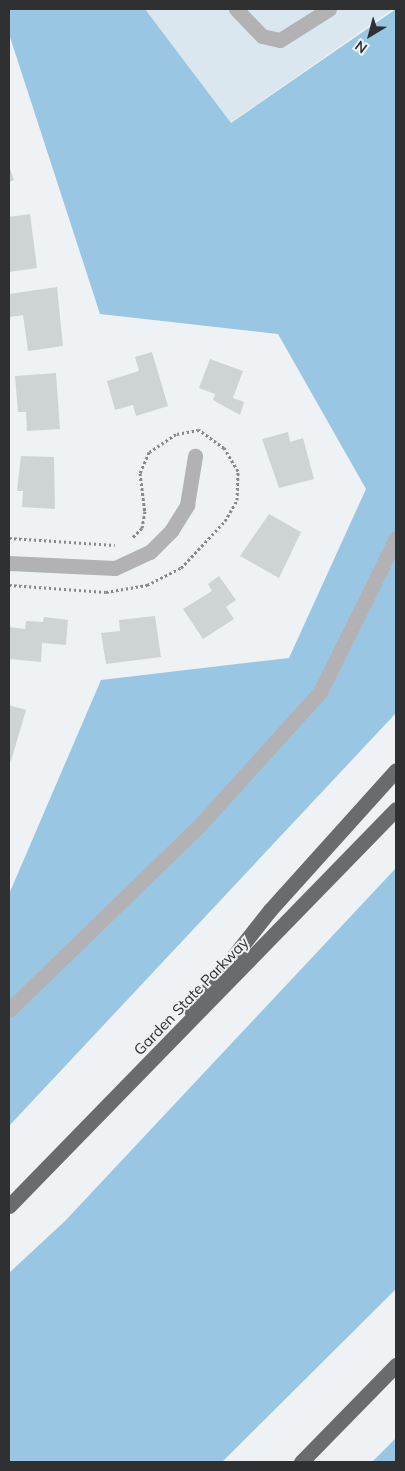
<!DOCTYPE html>
<style>
body{margin:0}
#map{position:relative;width:405px;height:1471px;overflow:hidden;background:#eef2f4;font-family:Mulish,sans-serif}
div>[style]{position:absolute}
.built>*{inset:0;background:#dbe7ee}
.forest>*{inset:0;background:#99c7e3}
.building>*{inset:0;background:#ced3d3}
.path>*{height:3px;margin-top:-1.5px;transform-origin:0;background:repeating-linear-gradient(90deg,#878a8b 0 2.5px,transparent 0 5px)}
.minor>*{height:15px;margin:-7.5px;padding:0 7.5px;transform-origin:7.5px;border-radius:7.5px;background:#b2b2b4}
.highway>*{height:15px;margin:-7.5px;padding:0 7.5px;transform-origin:7.5px;border-radius:7.5px;background:#696b6e}
span{translate:-50% -50%;white-space:nowrap;text-align:center;line-height:1.15;-webkit-text-stroke:4px #eef2f4;paint-order:stroke}
.street-label{font-size:15px;color:#2e3031}
.frame{position:absolute;inset:0;border:10px solid #2e3031;pointer-events:none}
.north{position:absolute;left:345px;top:10px;width:50px;height:50px;-webkit-text-stroke:4px #eef2f4;paint-order:stroke;rotate:217deg;font-size:14px;font-weight:700;line-height:20px;text-align:center;color:#2e3031}
.north::after{content:'';display:block;margin:auto;width:18px;height:22px;background:#2e3031;clip-path:polygon(50% 0,100% 100%,50% 72%,0 100%)}
</style>
<div id="map">
<div class="built">
<div style="clip-path:polygon(145px 9px,393px 9px,230px 123px)"></div>
</div>
<div class="forest">
<div style="clip-path:polygon(9px 9px,145px 9px,231px 123px,396px 9px,396px 713px,9px 1126px,9px 894px,101px 680px,289px 658px,366px 489px,278px 334px,100px 314px,9px 34px)"></div>
<div style="clip-path:polygon(396px 868px,396px 1289px,222px 1462px,9px 1462px,9px 1273px,65px 1221px)"></div>
<div style="clip-path:polygon(396px 1438px,396px 1462px,372px 1462px)"></div>
</div>
<div class="building">
<div style="clip-path:polygon(9px 166px,14px 180px,9px 182px)"></div>
<div style="clip-path:polygon(30px 214px,37px 268px,9px 272px,9px 217px)"></div>
<div style="clip-path:polygon(57px 287px,63px 346px,28px 351px,23px 315px,10px 317px,9px 294px)"></div>
<div style="clip-path:polygon(152px 352px,168px 406px,136px 416px,133px 405px,115px 410px,107px 381px,139px 371px,135px 357px)"></div>
<div style="clip-path:polygon(210px 359px,243px 371px,233px 398px,244px 402px,240px 415px,213px 400px,215px 394px,199px 388px)"></div>
<div style="clip-path:polygon(56px 373px,60px 429px,27px 431px,26px 412px,18px 412px,15px 376px)"></div>
<div style="clip-path:polygon(288px 432px,290px 442px,303px 438px,314px 479px,279px 488px,262px 439px)"></div>
<div style="clip-path:polygon(21px 456px,54px 457px,55px 509px,22px 507px,23px 491px,17px 491px)"></div>
<div style="clip-path:polygon(269px 514px,301px 532px,279px 578px,240px 556px)"></div>
<div style="clip-path:polygon(219px 576px,236px 600px,226px 607px,234px 619px,203px 639px,183px 609px,212px 591px,208px 584px)"></div>
<div style="clip-path:polygon(155px 616px,161px 657px,106px 664px,101px 633px,120px 631px,119px 620px)"></div>
<div style="clip-path:polygon(44px 617px,68px 620px,66px 645px,42px 643px,41px 662px,9px 659px,9px 627px,25px 629px,26px 621px,43px 622px)"></div>
<div style="clip-path:polygon(9px 705px,26px 710px,11px 761px,9px 760px)"></div>
</div>
<div class="path">
<div style="left:9px;top:538px;width:106px;rotate:3.8deg"></div>
<div style="left:9px;top:585px;width:97px;rotate:4.1deg"></div>
<div style="left:106px;top:592px;width:42px;rotate:-9.7deg"></div>
<div style="left:147px;top:585px;width:38px;rotate:-27deg"></div>
<div style="left:181px;top:568px;width:64px;rotate:-46.9deg"></div>
<div style="left:225px;top:521px;width:24px;rotate:-60deg"></div>
<div style="left:237px;top:500px;width:29px;rotate:-88deg"></div>
<div style="left:238px;top:471px;width:27px;rotate:-121deg"></div>
<div style="left:224px;top:448px;width:31px;rotate:-144deg"></div>
<div style="left:199px;top:430px;width:23px;rotate:170deg"></div>
<div style="left:176px;top:434px;width:32px;rotate:146deg"></div>
<div style="left:149px;top:452px;width:23px;rotate:113deg"></div>
<div style="left:140px;top:473px;width:38px;rotate:83deg"></div>
<div style="left:145px;top:511px;width:17px;rotate:100deg"></div>
<div style="left:142px;top:528px;width:14px;rotate:135deg"></div>
</div>
<div class="minor">
<div style="left:236px;top:9px;width:37px;rotate:46deg"></div>
<div style="left:262px;top:36px;width:18px;rotate:13deg"></div>
<div style="left:280px;top:40px;width:58px;rotate:-32.3deg"></div>
<div style="left:9px;top:563px;width:106px;rotate:2.7deg"></div>
<div style="left:115px;top:568px;width:38px;rotate:-25deg"></div>
<div style="left:150px;top:552px;width:30px;rotate:-45deg"></div>
<div style="left:171px;top:531px;width:31px;rotate:-58deg"></div>
<div style="left:187px;top:505px;width:50px;rotate:-80.7deg"></div>
<div style="left:9px;top:1010px;width:263px;rotate:-44.1deg"></div>
<div style="left:198px;top:827px;width:182px;rotate:-47.9deg"></div>
<div style="left:320px;top:692px;width:172px;rotate:-63.7deg"></div>
</div>
<div class="highway">
<div style="left:191px;top:1010px;width:127px;rotate:-51.7deg"></div>
<div style="left:270px;top:910px;width:188px;rotate:-48deg"></div>
<div style="left:9px;top:1206px;width:554px;rotate:-45.73deg"></div>
<div style="left:301px;top:1462px;width:136px;rotate:-45.6deg"></div>
</div>
<div class="street-label">
<span style="left:191px;top:996px;rotate:-46deg">Garden State Parkway</span>
</div>
<div class="frame"></div>
<div class="north">N</div>
</div>
